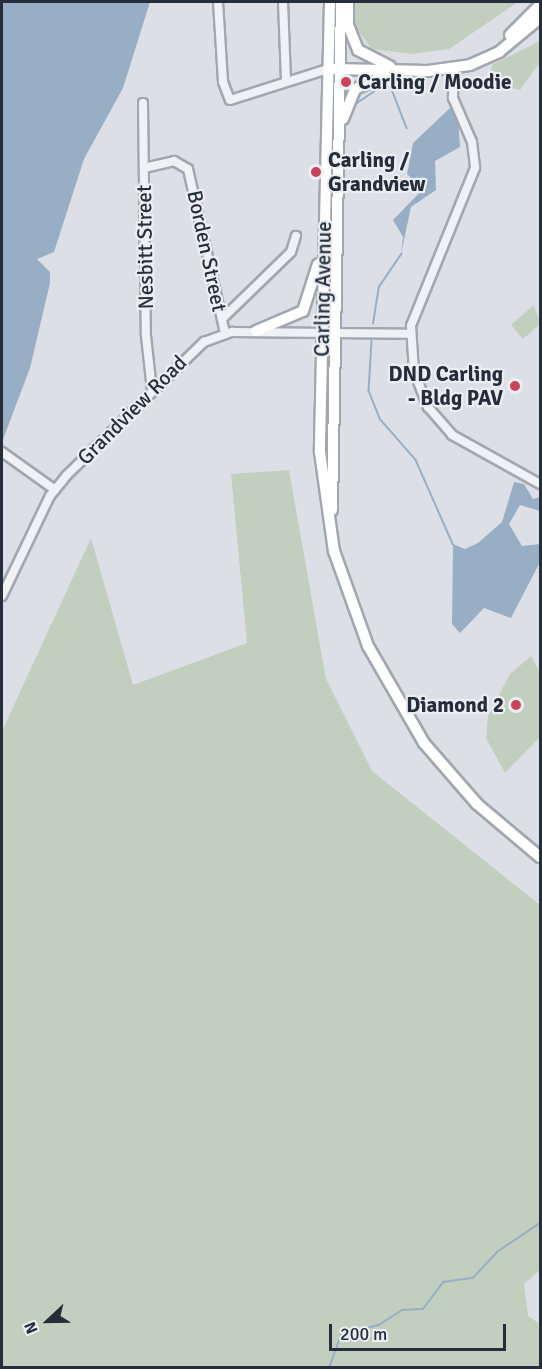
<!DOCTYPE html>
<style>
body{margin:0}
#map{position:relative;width:542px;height:1369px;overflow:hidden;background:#dce0e6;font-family:Signika,sans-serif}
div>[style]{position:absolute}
.green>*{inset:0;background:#c2cfbe}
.water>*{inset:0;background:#98aec5}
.stream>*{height:1.5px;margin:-0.75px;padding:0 0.75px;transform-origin:0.75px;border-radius:0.75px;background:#98aec5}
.roads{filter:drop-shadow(2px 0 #a2a7af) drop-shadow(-2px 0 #a2a7af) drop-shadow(0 2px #a2a7af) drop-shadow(0 -2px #a2a7af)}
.minor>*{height:8px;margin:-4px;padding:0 4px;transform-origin:4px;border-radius:4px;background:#eff1f4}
.major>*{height:10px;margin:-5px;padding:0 5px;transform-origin:5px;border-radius:5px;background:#fff}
.dots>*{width:16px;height:16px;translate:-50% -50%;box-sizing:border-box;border:3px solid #ebeff4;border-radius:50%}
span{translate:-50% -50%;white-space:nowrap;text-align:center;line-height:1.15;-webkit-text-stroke:4.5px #ebeff4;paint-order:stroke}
.poi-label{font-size:21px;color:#262e3b;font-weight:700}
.left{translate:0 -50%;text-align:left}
.right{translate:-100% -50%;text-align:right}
.street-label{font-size:21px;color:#262e3b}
.frame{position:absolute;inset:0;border:3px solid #262e3b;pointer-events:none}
.north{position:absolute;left:18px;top:1291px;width:60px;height:60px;-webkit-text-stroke:4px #ebeff4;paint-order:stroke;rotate:248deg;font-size:16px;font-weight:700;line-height:24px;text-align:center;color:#262e3b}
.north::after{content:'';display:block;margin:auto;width:21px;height:27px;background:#262e3b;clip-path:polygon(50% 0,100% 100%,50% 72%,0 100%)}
.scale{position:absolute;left:329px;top:1324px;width:177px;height:27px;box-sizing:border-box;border:3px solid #262e3b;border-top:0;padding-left:8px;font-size:18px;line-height:21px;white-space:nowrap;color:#262e3b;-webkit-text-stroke:4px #ebeff4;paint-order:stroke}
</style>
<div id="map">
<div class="green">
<div style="clip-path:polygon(354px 2px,518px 2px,449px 49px,411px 54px,372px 49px,354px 25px)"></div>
<div style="clip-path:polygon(540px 41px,540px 62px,520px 90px,487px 84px,492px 65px)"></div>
<div style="clip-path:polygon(534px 305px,540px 324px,523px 339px,511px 325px)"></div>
<div style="clip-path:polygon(289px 470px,326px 679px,372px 771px,540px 905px,540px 1270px,524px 1284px,528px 1316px,540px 1324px,540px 1366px,2px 1367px,2px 731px,91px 538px,133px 685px,247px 643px,231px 474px)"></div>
<div style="clip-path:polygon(531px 656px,540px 672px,540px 737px,505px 773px,486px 738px,488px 716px,510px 674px)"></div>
</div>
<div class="water">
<div style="clip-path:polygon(2px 2px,150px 2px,123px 88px,84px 159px,54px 252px,37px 259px,50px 272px,50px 283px,30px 368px,2px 442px)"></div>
<div style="clip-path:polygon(450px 108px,458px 118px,460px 147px,435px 161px,436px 190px,411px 207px,401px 254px,403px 237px,393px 220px,423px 189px,407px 174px,413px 143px)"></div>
<div style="clip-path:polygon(514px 482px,524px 484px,533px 499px,540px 497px,540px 511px,520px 505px,509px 524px,522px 546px,540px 544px,540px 562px,511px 618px,484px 608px,460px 633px,452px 624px,453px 544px,465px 549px,478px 543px,502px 522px)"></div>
</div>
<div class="stream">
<div style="left:357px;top:103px;width:27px;rotate:-34deg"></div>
<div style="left:379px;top:88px;width:12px;rotate:-5deg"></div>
<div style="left:391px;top:87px;width:44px;rotate:68.7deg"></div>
<div style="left:373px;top:324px;width:37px;rotate:-81deg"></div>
<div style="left:379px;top:287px;width:40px;rotate:-56deg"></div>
<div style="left:372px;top:341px;width:50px;rotate:93.4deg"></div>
<div style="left:369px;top:391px;width:31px;rotate:68deg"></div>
<div style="left:381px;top:420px;width:53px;rotate:48.8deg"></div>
<div style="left:416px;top:460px;width:92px;rotate:66.2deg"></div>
<div style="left:329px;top:1368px;width:35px;rotate:-70deg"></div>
<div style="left:341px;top:1335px;width:39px;rotate:-15deg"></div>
<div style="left:379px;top:1325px;width:27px;rotate:-33deg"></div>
<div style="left:402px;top:1310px;width:21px;rotate:-3deg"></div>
<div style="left:423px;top:1309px;width:34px;rotate:-53deg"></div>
<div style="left:443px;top:1282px;width:30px;rotate:-8deg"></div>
<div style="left:473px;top:1278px;width:35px;rotate:-47deg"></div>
<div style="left:497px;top:1252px;width:52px;rotate:-34deg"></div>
</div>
<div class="roads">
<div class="minor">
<div style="left:218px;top:2px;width:80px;rotate:86.4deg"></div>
<div style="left:223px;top:82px;width:19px;rotate:69deg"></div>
<div style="left:230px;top:100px;width:103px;rotate:-17.6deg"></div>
<div style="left:283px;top:2px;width:78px;rotate:87.8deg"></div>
<div style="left:455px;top:67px;width:31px;rotate:94deg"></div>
<div style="left:453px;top:98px;width:48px;rotate:66.6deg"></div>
<div style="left:472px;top:142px;width:26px;rotate:83deg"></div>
<div style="left:475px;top:168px;width:170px;rotate:112.1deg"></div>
<div style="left:411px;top:326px;width:45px;rotate:86.2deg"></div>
<div style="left:414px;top:371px;width:39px;rotate:69deg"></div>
<div style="left:428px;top:407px;width:37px;rotate:49deg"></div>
<div style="left:452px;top:435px;width:101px;rotate:29.1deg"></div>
<div style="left:143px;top:103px;width:233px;rotate:89.3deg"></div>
<div style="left:146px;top:336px;width:54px;rotate:83.7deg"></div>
<div style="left:144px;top:168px;width:31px;rotate:-13deg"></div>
<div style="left:174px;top:161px;width:16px;rotate:30deg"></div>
<div style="left:188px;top:169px;width:168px;rotate:77.3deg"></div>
<div style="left:222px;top:319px;width:96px;rotate:-44.2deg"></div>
<div style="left:291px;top:252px;width:17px;rotate:-73deg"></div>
<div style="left:2px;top:452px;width:65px;rotate:35.6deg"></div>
<div style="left:2px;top:596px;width:111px;rotate:-64.4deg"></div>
<div style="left:50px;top:496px;width:27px;rotate:-51deg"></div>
<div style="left:67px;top:475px;width:191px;rotate:-44.2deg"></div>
<div style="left:204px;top:342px;width:30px;rotate:-20deg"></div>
<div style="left:232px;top:332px;width:177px;rotate:0.6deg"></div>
</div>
<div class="major">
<div style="left:330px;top:2px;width:450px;rotate:91.3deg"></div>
<div style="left:320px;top:452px;width:100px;rotate:82deg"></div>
<div style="left:334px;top:551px;width:101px;rotate:70.3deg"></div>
<div style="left:368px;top:646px;width:112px;rotate:60deg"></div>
<div style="left:424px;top:743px;width:81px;rotate:49deg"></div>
<div style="left:477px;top:804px;width:82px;rotate:40.1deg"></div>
<div style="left:348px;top:2px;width:23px;rotate:90deg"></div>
<div style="left:348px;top:25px;width:27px;rotate:68deg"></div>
<div style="left:358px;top:50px;width:36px;rotate:27deg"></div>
<div style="left:510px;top:35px;width:42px;rotate:-45deg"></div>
<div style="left:334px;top:69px;width:94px;rotate:1.2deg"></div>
<div style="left:428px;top:71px;width:42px;rotate:-8.1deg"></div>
<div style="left:470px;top:65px;width:32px;rotate:-24deg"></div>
<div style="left:499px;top:52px;width:53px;rotate:-39.7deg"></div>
<div style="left:343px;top:119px;width:32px;rotate:-68deg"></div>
<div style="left:355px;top:89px;width:37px;rotate:-24deg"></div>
<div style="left:256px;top:331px;width:51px;rotate:-23.1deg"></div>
<div style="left:303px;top:311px;width:49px;rotate:-72.3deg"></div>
<div style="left:332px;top:510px;width:508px;rotate:-88.99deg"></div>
</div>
</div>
<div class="dots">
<div style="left:346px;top:82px;background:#c94359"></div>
<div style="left:316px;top:172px;background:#c94359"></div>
<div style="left:515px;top:386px;background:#c94359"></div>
<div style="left:516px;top:705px;background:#c94359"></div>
</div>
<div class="poi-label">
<span class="left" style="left:358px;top:82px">Carling / Moodie</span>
<span class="left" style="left:328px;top:172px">Carling /<br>Grandview</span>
<span class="right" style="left:503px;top:386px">DND Carling<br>- Bldg PAV</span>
<span class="right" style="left:504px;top:705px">Diamond 2</span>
</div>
<div class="street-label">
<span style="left:145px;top:247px;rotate:-91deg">Nesbitt Street</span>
<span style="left:207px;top:251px;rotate:78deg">Borden Street</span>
<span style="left:323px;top:289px;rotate:-89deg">Carling Avenue</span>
<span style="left:132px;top:410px;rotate:-45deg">Grandview Road</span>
</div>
<div class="frame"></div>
<div class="north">N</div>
<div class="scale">200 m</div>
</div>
